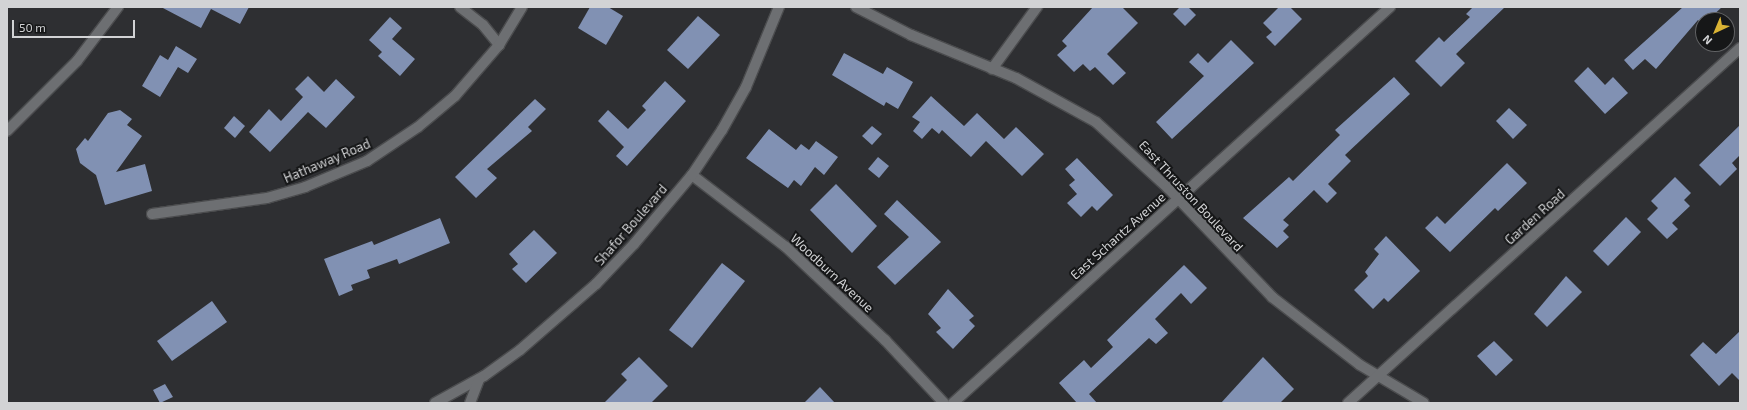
<!DOCTYPE html>
<style>
body{margin:0}
#map{position:relative;width:1747px;height:410px;overflow:hidden;background:#2e2f32;font-family:"Exo 2",sans-serif}
div>[style]{position:absolute}
.building>*{inset:0;background:#8191b3}
.roads{filter:drop-shadow(1px 0 #4b4c4e) drop-shadow(-1px 0 #4b4c4e) drop-shadow(0 1px #4b4c4e) drop-shadow(0 -1px #4b4c4e)}
.minor>*{height:10px;margin:-5px;padding:0 5px;transform-origin:5px;border-radius:5px;background:#6d6f72}
span{translate:-50% -50%;white-space:nowrap;text-align:center;line-height:1.15;-webkit-text-stroke:4px #161718;paint-order:stroke}
.street-label{font-size:13px;color:#d2d3d5}
.frame{position:absolute;inset:0;border:8px solid #d2d3d5;pointer-events:none}
.north{position:absolute;left:1695px;top:12px;width:40px;height:40px;box-sizing:border-box;background:#161718;border:1px solid #616264;border-radius:50%;rotate:224deg;font-size:11px;font-weight:700;line-height:16px;text-align:center;color:#d2d3d5}
.north::after{content:'';display:block;margin:auto;width:14px;height:18px;background:#dab334;clip-path:polygon(50% 0,100% 100%,50% 72%,0 100%)}
.scale{position:absolute;left:12px;top:20px;width:123px;height:18px;box-sizing:border-box;border:2px solid #d2d3d5;border-top:0;padding-left:5px;font-size:12px;line-height:14px;white-space:nowrap;color:#d2d3d5;-webkit-text-stroke:3px #161718;paint-order:stroke}
</style>
<div id="map">
<div class="building">
<div style="clip-path:polygon(161px 7px,249px 7px,240px 24px,211px 9px,201px 28px)"></div>
<div style="clip-path:polygon(590px 7px,608px 7px,623px 16px,606px 45px,578px 28px)"></div>
<div style="clip-path:polygon(1093px 7px,1122px 7px,1138px 23px,1107px 54px,1126px 73px,1113px 85px,1095px 67px,1090px 71px,1083px 64px,1074px 72px,1057px 55px,1067px 46px,1062px 41px)"></div>
<div style="clip-path:polygon(1180px 7px,1188px 7px,1196px 15px,1185px 26px,1173px 14px)"></div>
<div style="clip-path:polygon(1279px 7px,1290px 7px,1302px 19px,1275px 46px,1266px 37px,1272px 32px,1263px 23px)"></div>
<div style="clip-path:polygon(1473px 7px,1505px 7px,1456px 54px,1465px 63px,1441px 87px,1415px 61px,1439px 37px,1444px 42px,1470px 17px,1466px 14px)"></div>
<div style="clip-path:polygon(1683px 7px,1722px 7px,1708px 20px,1703px 20px,1703px 25px,1698px 20px,1656px 69px,1645px 59px,1633px 70px,1624px 60px)"></div>
<div style="clip-path:polygon(698px 16px,720px 35px,688px 69px,667px 50px)"></div>
<div style="clip-path:polygon(390px 17px,402px 28px,392px 39px,415px 59px,400px 76px,378px 56px,382px 52px,369px 40px)"></div>
<div style="clip-path:polygon(1231px 40px,1254px 63px,1172px 139px,1156px 122px,1204px 76px,1189px 62px,1198px 53px,1208px 63px)"></div>
<div style="clip-path:polygon(176px 46px,197px 59px,188px 73px,178px 67px,160px 97px,142px 86px,160px 55px,168px 60px)"></div>
<div style="clip-path:polygon(844px 53px,883px 74px,887px 67px,913px 82px,898px 109px,886px 102px,884px 106px,832px 75px)"></div>
<div style="clip-path:polygon(1588px 67px,1605px 85px,1613px 77px,1628px 93px,1605px 114px,1574px 81px)"></div>
<div style="clip-path:polygon(308px 76px,324px 92px,336px 79px,355px 97px,326px 128px,308px 112px,270px 152px,249px 132px,269px 109px,281px 121px,303px 97px,295px 89px)"></div>
<div style="clip-path:polygon(1394px 77px,1410px 94px,1345px 155px,1351px 161px,1328px 184px,1337px 193px,1327px 203px,1314px 190px,1283px 220px,1289px 225px,1283px 231px,1289px 237px,1277px 248px,1243px 218px,1289px 177px,1293px 181px,1340px 135px,1335px 130px)"></div>
<div style="clip-path:polygon(665px 81px,686px 101px,627px 166px,616px 156px,624px 147px,598px 121px,608px 110px,628px 129px,646px 110px,642px 106px)"></div>
<div style="clip-path:polygon(931px 96px,964px 126px,977px 113px,1004px 139px,1016px 127px,1044px 154px,1022px 176px,986px 141px,971px 157px,942px 130px,939px 134px,932px 128px,922px 139px,913px 131px,920px 122px,912px 117px)"></div>
<div style="clip-path:polygon(535px 99px,546px 109px,528px 127px,532px 131px,487px 169px,497px 178px,476px 198px,455px 177px)"></div>
<div style="clip-path:polygon(1509px 108px,1527px 125px,1513px 139px,1496px 121px)"></div>
<div style="clip-path:polygon(120px 110px,132px 119px,127px 125px,142px 136px,116px 172px,145px 164px,152px 191px,105px 205px,96px 175px,80px 163px,76px 149px,85px 138px,88px 141px,108px 113px)"></div>
<div style="clip-path:polygon(234px 116px,245px 126px,235px 138px,224px 128px)"></div>
<div style="clip-path:polygon(1740px 125px,1740px 155px,1732px 163px,1737px 169px,1720px 186px,1699px 165px)"></div>
<div style="clip-path:polygon(872px 126px,882px 134px,872px 145px,862px 136px)"></div>
<div style="clip-path:polygon(769px 129px,796px 150px,801px 144px,809px 150px,816px 141px,838px 157px,824px 175px,815px 167px,801px 186px,794px 180px,788px 188px,746px 158px)"></div>
<div style="clip-path:polygon(878px 157px,889px 166px,879px 178px,868px 169px)"></div>
<div style="clip-path:polygon(1077px 158px,1113px 195px,1097px 211px,1092px 206px,1081px 217px,1067px 203px,1077px 194px,1069px 185px,1075px 180px,1065px 169px)"></div>
<div style="clip-path:polygon(1507px 163px,1527px 183px,1498px 211px,1495px 208px,1450px 252px,1425px 228px,1437px 216px,1445px 224px)"></div>
<div style="clip-path:polygon(1675px 177px,1691px 193px,1684px 200px,1690px 206px,1672px 223px,1678px 229px,1667px 239px,1647px 219px,1658px 208px,1651px 201px)"></div>
<div style="clip-path:polygon(836px 184px,877px 226px,852px 253px,810px 210px)"></div>
<div style="clip-path:polygon(897px 200px,941px 242px,895px 285px,877px 267px,909px 237px,884px 214px)"></div>
<div style="clip-path:polygon(1626px 217px,1641px 232px,1608px 266px,1593px 251px)"></div>
<div style="clip-path:polygon(440px 218px,450px 243px,399px 264px,397px 259px,367px 270px,370px 278px,351px 285px,353px 290px,339px 296px,324px 259px,372px 241px,374px 245px)"></div>
<div style="clip-path:polygon(534px 230px,557px 253px,526px 283px,512px 269px,518px 264px,509px 254px)"></div>
<div style="clip-path:polygon(1386px 236px,1420px 271px,1388px 302px,1384px 298px,1373px 309px,1354px 290px,1368px 276px,1365px 272px,1379px 254px,1374px 249px)"></div>
<div style="clip-path:polygon(722px 263px,745px 281px,692px 348px,669px 330px)"></div>
<div style="clip-path:polygon(1184px 265px,1207px 288px,1191px 304px,1181px 293px,1155px 319px,1168px 333px,1156px 344px,1149px 338px,1089px 394px,1097px 403px,1077px 403px,1059px 383px,1084px 360px,1091px 368px,1113px 347px,1107px 340px)"></div>
<div style="clip-path:polygon(1566px 276px,1582px 292px,1547px 327px,1534px 314px)"></div>
<div style="clip-path:polygon(948px 289px,974px 316px,969px 320px,975px 326px,953px 349px,936px 332px,941px 328px,928px 314px)"></div>
<div style="clip-path:polygon(212px 301px,227px 322px,172px 361px,157px 341px)"></div>
<div style="clip-path:polygon(1740px 331px,1740px 381px,1732px 373px,1719px 386px,1690px 355px,1703px 342px,1716px 354px)"></div>
<div style="clip-path:polygon(1494px 341px,1513px 360px,1496px 376px,1477px 356px)"></div>
<div style="clip-path:polygon(639px 357px,668px 386px,651px 403px,604px 403px,627px 380px,621px 374px)"></div>
<div style="clip-path:polygon(1263px 357px,1294px 389px,1280px 403px,1221px 403px)"></div>
<div style="clip-path:polygon(165px 384px,173px 397px,160px 403px,153px 390px)"></div>
<div style="clip-path:polygon(820px 387px,835px 403px,804px 403px)"></div>
</div>
<div class="roads">
<div class="minor">
<div style="left:460px;top:7px;width:29px;rotate:38deg"></div>
<div style="left:483px;top:25px;width:26px;rotate:51deg"></div>
<div style="left:856px;top:7px;width:62px;rotate:27deg"></div>
<div style="left:911px;top:35px;width:113px;rotate:22.3deg"></div>
<div style="left:1016px;top:78px;width:91px;rotate:28.8deg"></div>
<div style="left:1096px;top:122px;width:98px;rotate:42.5deg"></div>
<div style="left:1168px;top:188px;width:151px;rotate:46.3deg"></div>
<div style="left:1272px;top:297px;width:111px;rotate:37.7deg"></div>
<div style="left:1360px;top:365px;width:74px;rotate:30.7deg"></div>
<div style="left:992px;top:69px;width:77px;rotate:-54deg"></div>
<div style="left:7px;top:131px;width:99px;rotate:-45deg"></div>
<div style="left:77px;top:61px;width:68px;rotate:-52.8deg"></div>
<div style="left:692px;top:175px;width:118px;rotate:37.5deg"></div>
<div style="left:786px;top:247px;width:136px;rotate:43.2deg"></div>
<div style="left:885px;top:340px;width:86px;rotate:46.9deg"></div>
<div style="left:152px;top:214px;width:116px;rotate:-7.9deg"></div>
<div style="left:267px;top:198px;width:40px;rotate:-16deg"></div>
<div style="left:305px;top:187px;width:67px;rotate:-22.8deg"></div>
<div style="left:367px;top:161px;width:61px;rotate:-33.7deg"></div>
<div style="left:418px;top:127px;width:48px;rotate:-40deg"></div>
<div style="left:455px;top:96px;width:67px;rotate:-49.2deg"></div>
<div style="left:499px;top:45px;width:44px;rotate:-58.8deg"></div>
<div style="left:435px;top:403px;width:56px;rotate:-28.9deg"></div>
<div style="left:484px;top:376px;width:44px;rotate:-35.8deg"></div>
<div style="left:520px;top:350px;width:101px;rotate:-41deg"></div>
<div style="left:596px;top:284px;width:55px;rotate:-46.5deg"></div>
<div style="left:634px;top:244px;width:90px;rotate:-50deg"></div>
<div style="left:692px;top:175px;width:54px;rotate:-56.3deg"></div>
<div style="left:722px;top:130px;width:49px;rotate:-60.8deg"></div>
<div style="left:746px;top:87px;width:87px;rotate:-67.6deg"></div>
<div style="left:470px;top:403px;width:26px;rotate:-69deg"></div>
<div style="left:953px;top:403px;width:590px;rotate:-42.18deg"></div>
<div style="left:1348px;top:403px;width:529px;rotate:-42.16deg"></div>
</div>
</div>
<div class="street-label">
<span style="left:327px;top:161px;rotate:-23deg">Hathaway Road</span>
<span style="left:1191px;top:196px;rotate:47deg">East Thruston Boulevard</span>
<span style="left:1535px;top:217px;rotate:-42deg">Garden Road</span>
<span style="left:631px;top:225px;rotate:-49deg">Shafor Boulevard</span>
<span style="left:1118px;top:236px;rotate:-42deg">East Schantz Avenue</span>
<span style="left:832px;top:273px;rotate:43deg">Woodburn Avenue</span>
</div>
<div class="frame"></div>
<div class="north">N</div>
<div class="scale">50 m</div>
</div>
